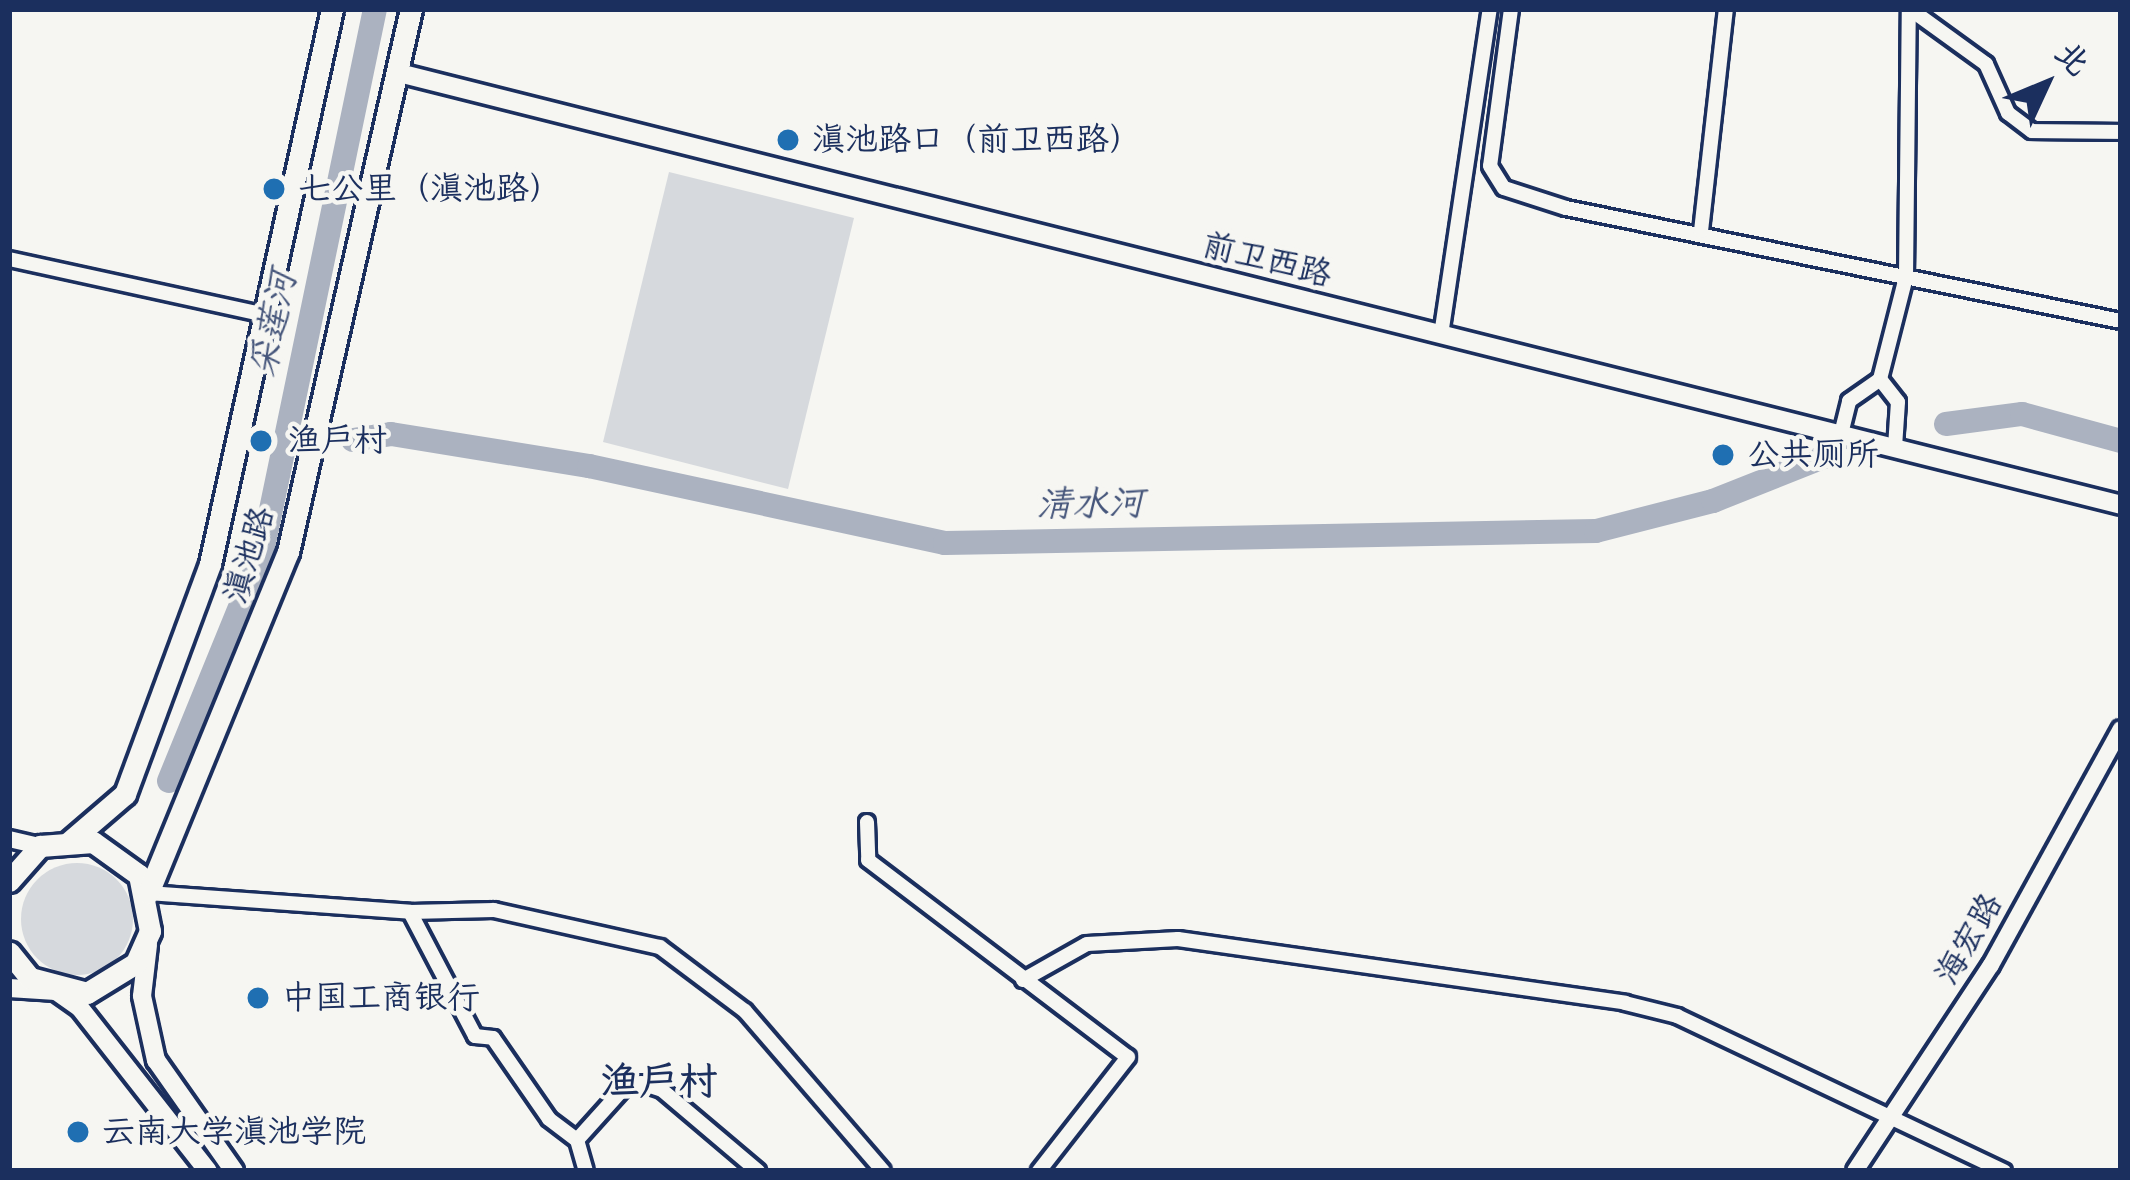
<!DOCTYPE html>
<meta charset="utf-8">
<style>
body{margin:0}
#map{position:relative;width:2130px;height:1180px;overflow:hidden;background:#f6f6f2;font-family:Pangolin,"LXGW WenKai TC",sans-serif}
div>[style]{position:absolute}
.green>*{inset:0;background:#d6d9dd}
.round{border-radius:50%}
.river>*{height:24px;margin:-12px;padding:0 12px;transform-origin:12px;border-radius:12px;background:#abb2c0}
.roads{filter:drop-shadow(3px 0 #1b2f5e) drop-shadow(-3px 0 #1b2f5e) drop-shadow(0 3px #1b2f5e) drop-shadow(0 -3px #1b2f5e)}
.minor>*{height:14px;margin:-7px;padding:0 7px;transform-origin:7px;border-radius:7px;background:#f6f6f2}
.tertiary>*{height:16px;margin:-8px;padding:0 8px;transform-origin:8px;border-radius:8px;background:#f6f6f2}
.secondary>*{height:18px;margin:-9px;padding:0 9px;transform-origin:9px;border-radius:9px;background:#f6f6f2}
.primary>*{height:21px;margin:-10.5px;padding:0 10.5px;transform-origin:10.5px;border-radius:10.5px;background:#f6f6f2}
.dots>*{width:33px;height:33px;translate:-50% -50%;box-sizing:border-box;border:6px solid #f6f6f2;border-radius:50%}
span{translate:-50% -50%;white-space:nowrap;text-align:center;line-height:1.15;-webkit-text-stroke:9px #f6f6f2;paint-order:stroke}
.poi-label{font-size:33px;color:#1b2f5e}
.left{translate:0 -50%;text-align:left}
.street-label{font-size:33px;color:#1b2f5e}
.water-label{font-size:36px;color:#46567b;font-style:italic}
.quarter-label{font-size:39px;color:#1b2f5e;font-weight:700}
.frame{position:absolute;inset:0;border:12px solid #1b2f5e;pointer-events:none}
.north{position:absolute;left:1986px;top:24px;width:120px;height:120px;-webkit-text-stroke:9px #f6f6f2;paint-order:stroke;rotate:46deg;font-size:33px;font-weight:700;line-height:48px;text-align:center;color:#1b2f5e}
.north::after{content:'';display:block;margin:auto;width:42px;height:54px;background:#1b2f5e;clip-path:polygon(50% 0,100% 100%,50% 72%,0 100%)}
</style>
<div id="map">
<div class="green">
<div style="clip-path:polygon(669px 172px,854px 218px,788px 489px,603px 442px)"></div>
<div class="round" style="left:21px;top:863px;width:112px;height:112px"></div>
</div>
<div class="river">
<div style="left:1946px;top:424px;width:77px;rotate:-7.5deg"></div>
<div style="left:2022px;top:414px;width:103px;rotate:15.3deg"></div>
<div style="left:353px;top:440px;width:38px;rotate:-9deg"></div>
<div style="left:391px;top:434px;width:201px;rotate:9.2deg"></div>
<div style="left:589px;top:466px;width:364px;rotate:12.2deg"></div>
<div style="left:945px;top:543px;width:651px;rotate:-1.06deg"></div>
<div style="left:1596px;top:531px;width:121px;rotate:-14.4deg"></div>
<div style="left:1713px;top:501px;width:122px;rotate:-21.7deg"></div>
<div style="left:169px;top:781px;width:246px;rotate:-67.8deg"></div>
<div style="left:262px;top:553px;width:556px;rotate:-78.27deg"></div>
</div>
<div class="roads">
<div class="minor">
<div style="left:1511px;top:9px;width:158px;rotate:97.6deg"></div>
<div style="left:1490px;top:166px;width:26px;rotate:58deg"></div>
<div style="left:1504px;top:188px;width:65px;rotate:17.9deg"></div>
<div style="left:1566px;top:208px;width:566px;rotate:11.51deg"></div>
<div style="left:1910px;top:9px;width:94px;rotate:35.9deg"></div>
<div style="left:1986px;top:64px;width:54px;rotate:65.8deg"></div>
<div style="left:2008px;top:113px;width:30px;rotate:37deg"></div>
<div style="left:2032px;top:131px;width:89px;rotate:0.6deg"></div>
<div style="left:1701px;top:231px;width:223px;rotate:-83.6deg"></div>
<div style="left:9px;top:259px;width:262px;rotate:12.3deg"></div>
<div style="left:1441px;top:335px;width:330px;rotate:-81.5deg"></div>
<div style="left:1880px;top:379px;width:105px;rotate:-75.7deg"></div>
<div style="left:1906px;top:277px;width:268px;rotate:-89.4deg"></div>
<div style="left:1841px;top:434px;width:34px;rotate:-76deg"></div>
<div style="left:1849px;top:401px;width:38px;rotate:-35deg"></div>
<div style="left:1880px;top:379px;width:29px;rotate:52deg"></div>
<div style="left:1898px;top:402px;width:45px;rotate:93.8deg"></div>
<div style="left:867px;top:822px;width:38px;rotate:88deg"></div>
<div style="left:868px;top:860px;width:326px;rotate:37.2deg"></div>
<div style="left:1128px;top:1057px;width:145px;rotate:128deg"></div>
<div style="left:148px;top:893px;width:263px;rotate:4.1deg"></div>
<div style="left:410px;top:912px;width:84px;rotate:-1.4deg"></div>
<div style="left:494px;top:910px;width:170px;rotate:12.6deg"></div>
<div style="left:660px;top:947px;width:106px;rotate:37deg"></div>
<div style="left:745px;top:1011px;width:211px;rotate:49.2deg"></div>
<div style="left:410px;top:912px;width:140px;rotate:62.3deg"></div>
<div style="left:475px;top:1036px;width:18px;rotate:6deg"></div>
<div style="left:493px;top:1038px;width:98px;rotate:55.3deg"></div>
<div style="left:549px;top:1119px;width:35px;rotate:37deg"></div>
<div style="left:577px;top:1140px;width:32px;rotate:74deg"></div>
<div style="left:1023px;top:980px;width:73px;rotate:-29.4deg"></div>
<div style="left:1087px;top:944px;width:91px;rotate:-3.1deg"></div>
<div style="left:1178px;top:939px;width:452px;rotate:8.1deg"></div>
<div style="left:1625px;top:1003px;width:54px;rotate:14deg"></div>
<div style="left:1677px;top:1016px;width:362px;rotate:25.4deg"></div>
<div style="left:577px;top:1140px;width:69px;rotate:-48deg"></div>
<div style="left:623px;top:1089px;width:19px;rotate:-18deg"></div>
<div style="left:641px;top:1083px;width:22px;rotate:18deg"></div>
<div style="left:662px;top:1090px;width:126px;rotate:40.2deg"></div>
</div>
<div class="tertiary">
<div style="left:9px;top:839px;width:32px;rotate:13deg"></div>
<div style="left:1855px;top:1171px;width:247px;rotate:-56.6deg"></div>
<div style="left:1991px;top:965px;width:269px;rotate:-61.2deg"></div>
</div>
<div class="secondary">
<div style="left:399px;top:73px;width:1775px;rotate:14.08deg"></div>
<div style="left:148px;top:945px;width:51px;rotate:96.7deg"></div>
<div style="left:142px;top:996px;width:66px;rotate:77.7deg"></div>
<div style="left:156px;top:1060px;width:136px;rotate:54.9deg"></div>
<div style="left:9px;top:988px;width:47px;rotate:3.7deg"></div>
<div style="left:56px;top:991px;width:29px;rotate:35deg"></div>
<div style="left:80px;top:1008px;width:207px;rotate:51.9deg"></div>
</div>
<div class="primary">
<div style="left:69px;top:842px;width:74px;rotate:-40.6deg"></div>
<div style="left:125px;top:794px;width:245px;rotate:-69.7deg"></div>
<div style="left:210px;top:564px;width:568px;rotate:-77.6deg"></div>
<div style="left:9px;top:881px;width:47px;rotate:-48.5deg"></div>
<div style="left:40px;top:846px;width:53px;rotate:-4.3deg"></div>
<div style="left:93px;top:842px;width:57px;rotate:35.7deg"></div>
<div style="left:139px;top:875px;width:57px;rotate:78.9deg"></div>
<div style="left:150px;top:931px;width:35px;rotate:114deg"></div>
<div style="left:136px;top:963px;width:57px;rotate:148.5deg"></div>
<div style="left:87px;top:993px;width:59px;rotate:-165.3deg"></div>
<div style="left:30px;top:978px;width:33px;rotate:-129deg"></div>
<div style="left:148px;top:893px;width:369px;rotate:-67.7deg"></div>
<div style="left:288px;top:552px;width:557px;rotate:-77.24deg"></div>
</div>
</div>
<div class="dots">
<div style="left:788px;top:140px;background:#1f6fb2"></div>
<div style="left:274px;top:189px;background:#1f6fb2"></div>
<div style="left:261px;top:441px;background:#1f6fb2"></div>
<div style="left:1723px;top:455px;background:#1f6fb2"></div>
<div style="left:258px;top:998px;background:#1f6fb2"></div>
<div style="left:78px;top:1132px;background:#1f6fb2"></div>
</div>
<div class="poi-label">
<span class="left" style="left:812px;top:140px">滇池路口（前卫西路）</span>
<span class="left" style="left:298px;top:189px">七公里（滇池路）</span>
<span class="left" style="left:288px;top:441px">渔户村</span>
<span class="left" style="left:1747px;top:455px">公共厕所</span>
<span class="left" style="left:282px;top:998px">中国工商银行</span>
<span class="left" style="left:102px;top:1132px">云南大学滇池学院</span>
</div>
<div class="street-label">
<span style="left:1267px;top:260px;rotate:14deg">前卫西路</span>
<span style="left:249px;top:555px;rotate:-73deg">滇池路</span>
<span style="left:1969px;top:939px;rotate:-60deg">海宏路</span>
</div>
<div class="water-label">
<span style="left:273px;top:324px;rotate:-78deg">采莲河</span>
<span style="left:1090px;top:504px;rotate:-1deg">清水河</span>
</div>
<div class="quarter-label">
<span style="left:659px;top:1082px">渔户村</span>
</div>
<div class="frame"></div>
<div class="north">北</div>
</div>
